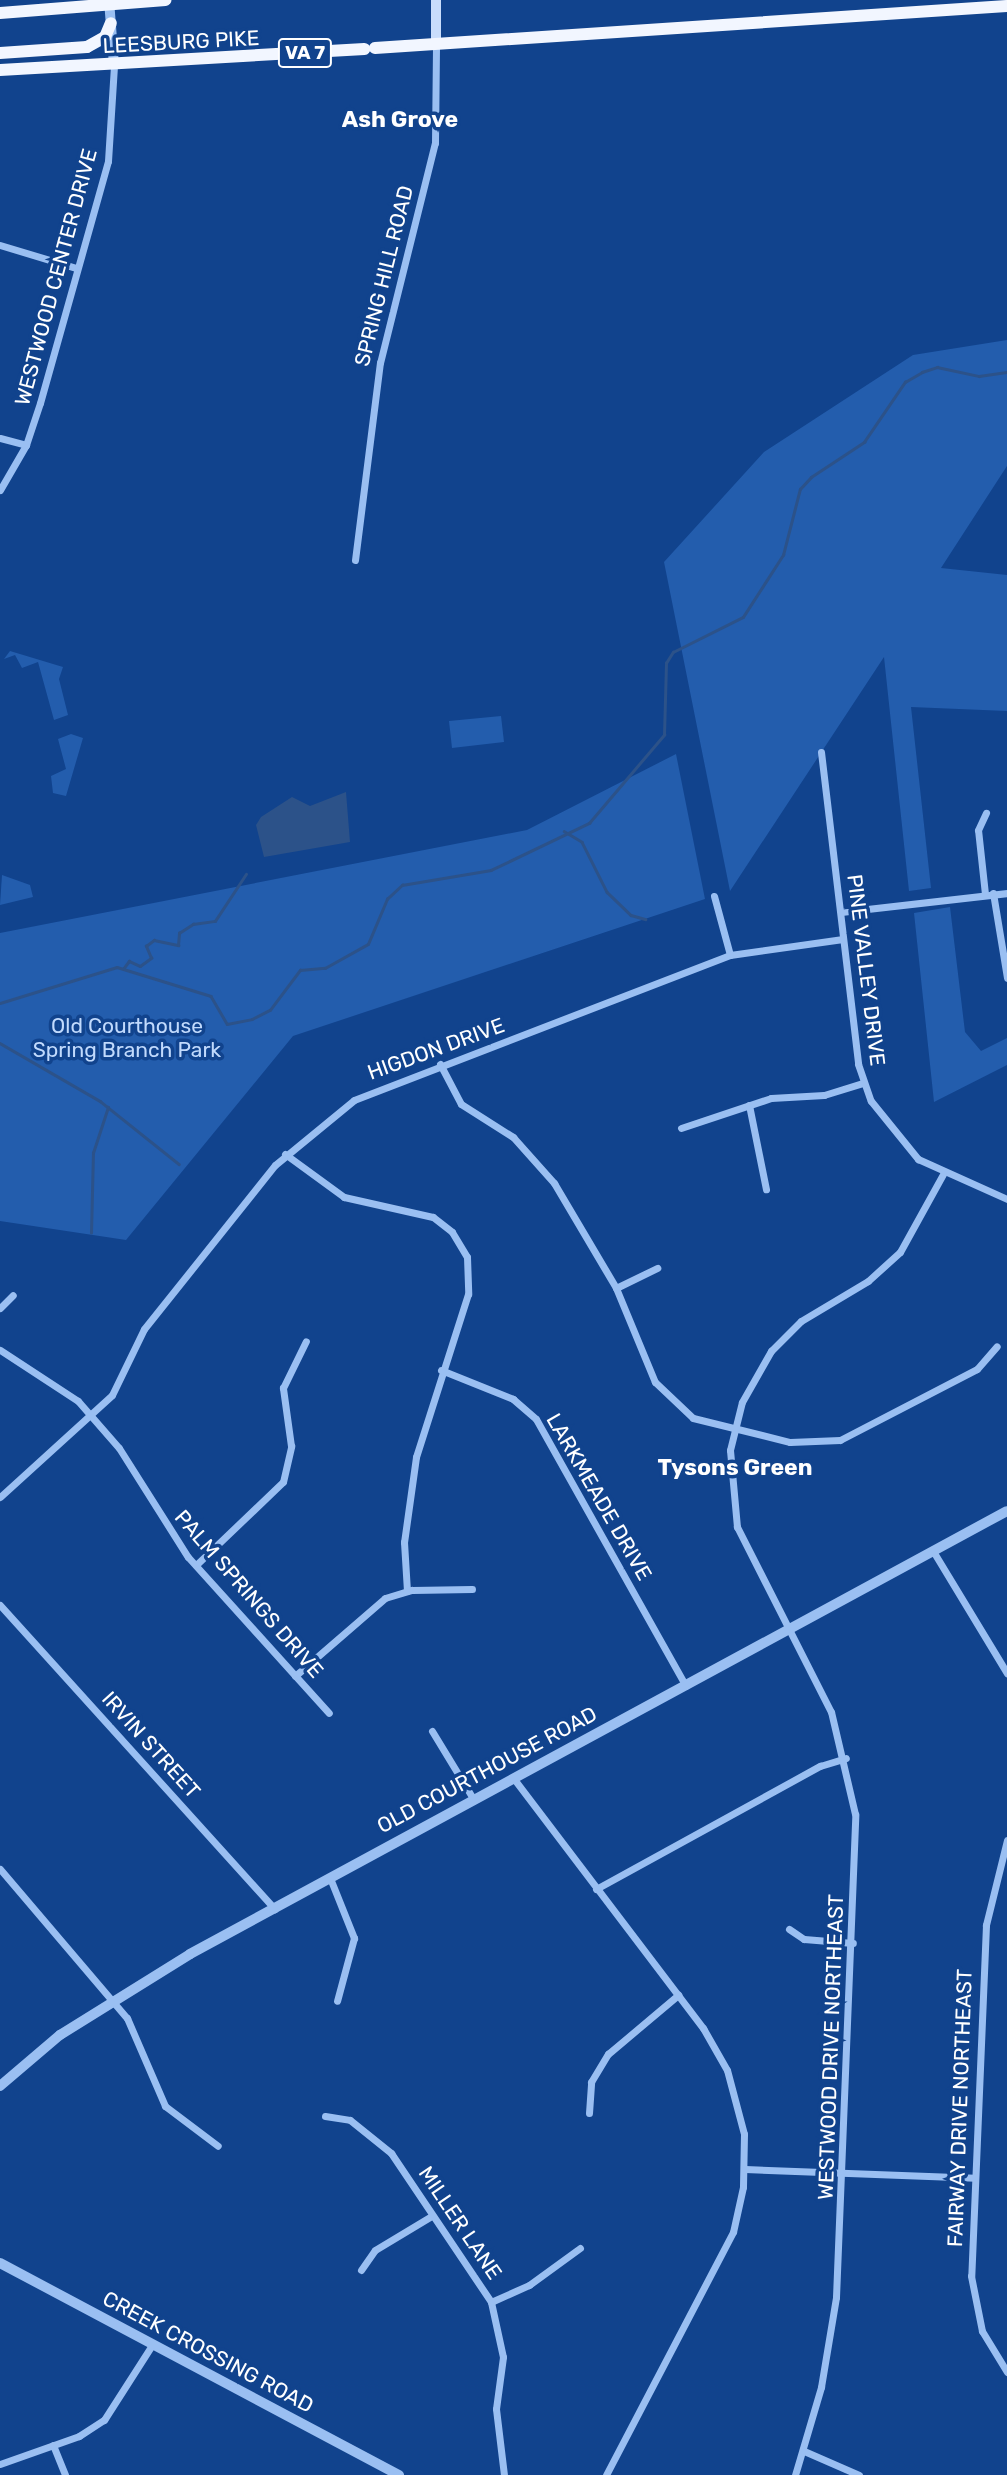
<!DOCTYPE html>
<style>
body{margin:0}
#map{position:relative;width:1007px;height:2475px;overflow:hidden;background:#11438d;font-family:Rubik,sans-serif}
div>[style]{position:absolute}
.green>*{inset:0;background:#235dad}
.water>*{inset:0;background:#2c5289}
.stream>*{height:2.5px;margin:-1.25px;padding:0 1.25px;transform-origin:1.25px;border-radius:1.25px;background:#2c5289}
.minor>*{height:7px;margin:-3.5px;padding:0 3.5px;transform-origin:3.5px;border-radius:3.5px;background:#9abff2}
.tertiary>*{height:10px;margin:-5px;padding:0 5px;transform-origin:5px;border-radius:5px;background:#9abff2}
.secondary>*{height:10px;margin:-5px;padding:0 5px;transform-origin:5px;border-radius:5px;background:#c9ddfc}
.trunk>*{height:12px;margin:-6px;padding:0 6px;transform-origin:6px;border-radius:6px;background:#f2f6ff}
span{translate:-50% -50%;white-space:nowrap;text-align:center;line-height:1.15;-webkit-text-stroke:7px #11438d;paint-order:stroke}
.shield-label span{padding:2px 5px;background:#11438d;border:2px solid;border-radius:5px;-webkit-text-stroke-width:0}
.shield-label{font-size:19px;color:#fff;font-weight:700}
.street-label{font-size:21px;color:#fff}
.park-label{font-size:21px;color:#c1dafd}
.neighbourhood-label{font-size:23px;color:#fff;font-weight:700}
</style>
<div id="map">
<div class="green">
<div style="clip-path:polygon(1007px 340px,1007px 466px,941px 568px,1007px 575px,1007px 711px,911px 707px,931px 888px,909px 891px,884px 657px,730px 891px,664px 562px,764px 452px,913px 355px)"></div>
<div style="clip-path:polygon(10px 651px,63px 667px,59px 679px,68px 715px,54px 720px,38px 662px,22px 668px,15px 655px,4px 659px)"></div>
<div style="clip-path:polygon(501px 716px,504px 742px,452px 748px,449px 721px)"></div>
<div style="clip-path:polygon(71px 734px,83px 738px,66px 796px,53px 793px,51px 776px,66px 769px,58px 739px)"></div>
<div style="clip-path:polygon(676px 754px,705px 899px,293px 1036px,126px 1240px,0 1221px,0 933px,527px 830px)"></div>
<div style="clip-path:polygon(2px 875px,30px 885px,33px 897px,0 905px)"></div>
<div style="clip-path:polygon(950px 907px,965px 1032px,981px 1051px,1007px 1038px,1007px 1065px,934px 1102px,914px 913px)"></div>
</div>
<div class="water">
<div style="clip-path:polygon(346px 792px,350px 842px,264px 857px,256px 825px,261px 817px,292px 797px,310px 806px)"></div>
</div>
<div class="stream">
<div style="left:564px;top:831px;width:21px;rotate:31deg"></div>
<div style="left:582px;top:842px;width:56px;rotate:63.4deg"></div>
<div style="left:607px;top:892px;width:33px;rotate:44deg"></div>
<div style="left:631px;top:915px;width:15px;rotate:16deg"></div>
<div style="left:123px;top:969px;width:10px;rotate:-53deg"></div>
<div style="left:129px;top:961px;width:12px;rotate:24deg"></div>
<div style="left:140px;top:966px;width:14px;rotate:-36deg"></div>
<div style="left:151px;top:958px;width:13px;rotate:-113deg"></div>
<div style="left:146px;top:946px;width:10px;rotate:-37deg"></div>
<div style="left:154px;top:940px;width:25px;rotate:12deg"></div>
<div style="left:178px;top:945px;width:12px;rotate:-85deg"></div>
<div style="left:179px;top:933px;width:17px;rotate:-33deg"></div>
<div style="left:193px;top:924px;width:22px;rotate:-8deg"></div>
<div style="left:215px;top:921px;width:56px;rotate:-56.6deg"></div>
<div style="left:0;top:1003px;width:122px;rotate:-17.1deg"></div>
<div style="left:117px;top:967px;width:98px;rotate:17.1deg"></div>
<div style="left:211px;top:996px;width:32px;rotate:60deg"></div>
<div style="left:227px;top:1024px;width:25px;rotate:-11deg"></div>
<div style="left:252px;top:1019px;width:20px;rotate:-27deg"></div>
<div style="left:270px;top:1010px;width:50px;rotate:-53.1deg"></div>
<div style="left:300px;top:970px;width:25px;rotate:-5deg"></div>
<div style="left:325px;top:968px;width:49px;rotate:-29.2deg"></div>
<div style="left:368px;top:944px;width:49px;rotate:-67.1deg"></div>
<div style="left:387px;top:899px;width:21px;rotate:-43deg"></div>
<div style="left:402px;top:885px;width:90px;rotate:-9.6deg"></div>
<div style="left:491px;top:870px;width:109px;rotate:-25.6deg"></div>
<div style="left:589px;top:823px;width:116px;rotate:-49.6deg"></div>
<div style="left:664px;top:735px;width:72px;rotate:-88.4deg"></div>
<div style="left:666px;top:663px;width:13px;rotate:-58deg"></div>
<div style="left:673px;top:652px;width:78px;rotate:-26.6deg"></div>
<div style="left:743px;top:617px;width:74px;rotate:-57.2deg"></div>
<div style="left:783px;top:555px;width:68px;rotate:-75.6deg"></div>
<div style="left:800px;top:489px;width:16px;rotate:-47deg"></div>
<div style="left:811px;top:477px;width:64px;rotate:-33.4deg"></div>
<div style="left:864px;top:442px;width:73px;rotate:-55.7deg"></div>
<div style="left:905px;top:382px;width:20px;rotate:-30deg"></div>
<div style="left:922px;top:372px;width:16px;rotate:-18deg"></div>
<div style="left:937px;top:367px;width:43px;rotate:12.1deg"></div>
<div style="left:979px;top:376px;width:28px;rotate:-8deg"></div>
<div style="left:0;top:1043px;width:116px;rotate:30.1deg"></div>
<div style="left:100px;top:1101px;width:101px;rotate:38.6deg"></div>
<div style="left:91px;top:1233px;width:80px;rotate:-88.6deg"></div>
<div style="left:93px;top:1153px;width:48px;rotate:-71.9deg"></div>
</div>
<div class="minor">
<div style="left:0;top:245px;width:79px;rotate:16.8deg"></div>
<div style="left:0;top:438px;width:27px;rotate:15deg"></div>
<div style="left:0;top:490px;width:52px;rotate:-60deg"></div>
<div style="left:26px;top:445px;width:44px;rotate:-71.6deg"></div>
<div style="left:40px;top:403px;width:251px;rotate:-74.3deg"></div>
<div style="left:108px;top:161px;width:96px;rotate:-86.4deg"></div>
<div style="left:355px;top:560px;width:199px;rotate:-82.8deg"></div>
<div style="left:380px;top:363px;width:227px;rotate:-76deg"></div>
<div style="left:435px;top:143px;width:99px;rotate:-89.4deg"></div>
<div style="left:821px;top:752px;width:314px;rotate:83.2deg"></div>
<div style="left:858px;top:1064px;width:39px;rotate:71deg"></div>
<div style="left:871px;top:1101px;width:75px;rotate:51deg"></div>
<div style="left:918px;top:1159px;width:98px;rotate:24.2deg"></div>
<div style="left:993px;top:893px;width:86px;rotate:80.6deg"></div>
<div style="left:985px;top:894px;width:64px;rotate:-96.2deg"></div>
<div style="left:978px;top:830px;width:19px;rotate:-65deg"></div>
<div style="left:714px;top:896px;width:61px;rotate:74.8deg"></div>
<div style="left:841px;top:912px;width:167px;rotate:-6.5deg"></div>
<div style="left:440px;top:1064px;width:45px;rotate:62.3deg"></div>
<div style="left:461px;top:1104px;width:62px;rotate:32.4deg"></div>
<div style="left:513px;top:1137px;width:62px;rotate:48.3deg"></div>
<div style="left:554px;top:1183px;width:122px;rotate:59.4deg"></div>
<div style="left:616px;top:1288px;width:102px;rotate:67.5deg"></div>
<div style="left:655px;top:1382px;width:52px;rotate:43.5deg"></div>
<div style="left:693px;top:1418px;width:100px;rotate:13.9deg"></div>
<div style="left:790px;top:1442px;width:50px;rotate:-2.3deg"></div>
<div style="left:840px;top:1440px;width:154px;rotate:-27.4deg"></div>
<div style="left:977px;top:1369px;width:30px;rotate:-49deg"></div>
<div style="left:749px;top:1105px;width:86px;rotate:78.6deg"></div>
<div style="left:681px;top:1128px;width:95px;rotate:-18.4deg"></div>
<div style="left:771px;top:1098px;width:53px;rotate:-3.2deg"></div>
<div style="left:824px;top:1095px;width:41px;rotate:-17.1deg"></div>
<div style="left:285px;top:1154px;width:73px;rotate:36.1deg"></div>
<div style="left:344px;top:1197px;width:91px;rotate:12.7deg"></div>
<div style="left:433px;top:1217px;width:24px;rotate:38deg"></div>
<div style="left:452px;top:1232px;width:29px;rotate:59deg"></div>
<div style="left:467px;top:1257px;width:37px;rotate:88deg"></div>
<div style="left:468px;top:1294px;width:171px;rotate:107.7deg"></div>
<div style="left:416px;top:1457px;width:86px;rotate:98deg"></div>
<div style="left:404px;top:1542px;width:49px;rotate:86.5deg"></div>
<div style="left:616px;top:1288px;width:46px;rotate:-26deg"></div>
<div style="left:0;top:1308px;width:18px;rotate:-45deg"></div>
<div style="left:0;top:1350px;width:93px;rotate:33.2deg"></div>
<div style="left:78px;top:1401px;width:62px;rotate:48.9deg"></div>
<div style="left:119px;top:1448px;width:129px;rotate:57.7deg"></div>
<div style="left:188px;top:1557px;width:210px;rotate:47.9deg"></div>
<div style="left:441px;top:1370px;width:78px;rotate:21.9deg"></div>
<div style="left:513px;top:1399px;width:30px;rotate:41deg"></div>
<div style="left:536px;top:1419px;width:306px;rotate:60.7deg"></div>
<div style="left:0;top:1497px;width:151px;rotate:-42.3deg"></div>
<div style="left:112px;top:1395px;width:73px;rotate:-64.1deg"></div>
<div style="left:144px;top:1329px;width:210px;rotate:-51.4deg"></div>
<div style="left:275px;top:1165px;width:102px;rotate:-39.4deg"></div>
<div style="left:354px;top:1100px;width:403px;rotate:-21.1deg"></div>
<div style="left:730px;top:955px;width:114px;rotate:-8.1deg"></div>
<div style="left:933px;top:1551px;width:143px;rotate:58.8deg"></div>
<div style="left:196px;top:1565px;width:120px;rotate:-43.7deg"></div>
<div style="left:283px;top:1482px;width:37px;rotate:-77deg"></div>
<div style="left:291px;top:1446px;width:59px;rotate:-97.9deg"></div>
<div style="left:283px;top:1388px;width:52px;rotate:-63.9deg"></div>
<div style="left:0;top:1605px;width:410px;rotate:47.9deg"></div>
<div style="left:295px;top:1676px;width:119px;rotate:-40.9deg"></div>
<div style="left:385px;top:1598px;width:28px;rotate:-17deg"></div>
<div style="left:412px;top:1590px;width:60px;rotate:-1deg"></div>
<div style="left:432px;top:1731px;width:81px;rotate:58.7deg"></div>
<div style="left:514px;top:1779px;width:313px;rotate:52.8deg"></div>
<div style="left:703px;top:2028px;width:48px;rotate:60.3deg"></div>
<div style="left:727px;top:2070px;width:66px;rotate:75.1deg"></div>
<div style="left:744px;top:2134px;width:53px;rotate:91.1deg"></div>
<div style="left:743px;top:2187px;width:46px;rotate:102.5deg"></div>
<div style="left:733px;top:2232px;width:274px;rotate:117.6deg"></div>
<div style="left:1007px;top:1840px;width:88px;rotate:103.9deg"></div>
<div style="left:986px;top:1925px;width:351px;rotate:92.4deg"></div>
<div style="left:971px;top:2276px;width:56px;rotate:78.7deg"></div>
<div style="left:982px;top:2331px;width:48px;rotate:58.6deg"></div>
<div style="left:0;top:1869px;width:196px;rotate:49.6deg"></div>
<div style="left:127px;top:2018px;width:96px;rotate:66.6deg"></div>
<div style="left:165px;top:2106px;width:66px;rotate:37deg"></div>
<div style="left:330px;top:1878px;width:65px;rotate:68.2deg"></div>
<div style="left:354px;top:1938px;width:65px;rotate:105.1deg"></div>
<div style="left:596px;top:1889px;width:256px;rotate:-28.8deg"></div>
<div style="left:820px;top:1766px;width:27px;rotate:-17deg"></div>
<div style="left:789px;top:1929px;width:18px;rotate:34deg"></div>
<div style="left:804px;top:1939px;width:49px;rotate:4.7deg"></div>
<div style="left:589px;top:2113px;width:31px;rotate:-86deg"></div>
<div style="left:591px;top:2082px;width:33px;rotate:-59deg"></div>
<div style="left:608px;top:2054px;width:92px;rotate:-40.1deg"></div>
<div style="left:325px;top:2116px;width:25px;rotate:9deg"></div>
<div style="left:350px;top:2120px;width:53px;rotate:38.8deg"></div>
<div style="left:391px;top:2153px;width:179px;rotate:56.1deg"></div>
<div style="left:491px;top:2302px;width:56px;rotate:77.7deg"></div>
<div style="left:503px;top:2357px;width:52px;rotate:97.7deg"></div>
<div style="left:496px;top:2409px;width:66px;rotate:83.1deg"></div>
<div style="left:745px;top:2169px;width:230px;rotate:2.2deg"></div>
<div style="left:361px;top:2270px;width:24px;rotate:-55deg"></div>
<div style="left:375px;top:2250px;width:64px;rotate:-31deg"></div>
<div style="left:491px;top:2302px;width:42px;rotate:-24.1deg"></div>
<div style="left:529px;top:2285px;width:63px;rotate:-36deg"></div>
<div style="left:53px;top:2445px;width:32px;rotate:68deg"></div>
<div style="left:804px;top:2451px;width:60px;rotate:23.6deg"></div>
<div style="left:0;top:2464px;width:84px;rotate:-19.5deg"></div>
<div style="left:79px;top:2436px;width:30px;rotate:-33deg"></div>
<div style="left:104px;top:2420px;width:89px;rotate:-57.4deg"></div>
<div style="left:795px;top:2475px;width:92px;rotate:-73.5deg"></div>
<div style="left:821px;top:2387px;width:91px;rotate:-80.5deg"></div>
<div style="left:836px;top:2297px;width:483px;rotate:-87.7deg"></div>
<div style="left:855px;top:1814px;width:105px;rotate:-103.2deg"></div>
<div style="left:831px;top:1712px;width:208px;rotate:-116.9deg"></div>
<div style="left:737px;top:1527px;width:77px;rotate:-95.2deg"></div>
<div style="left:730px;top:1450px;width:49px;rotate:-76deg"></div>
<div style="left:742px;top:1402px;width:59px;rotate:-60.4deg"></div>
<div style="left:771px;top:1351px;width:42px;rotate:-45deg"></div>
<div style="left:801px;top:1321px;width:78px;rotate:-30.8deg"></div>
<div style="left:868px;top:1281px;width:43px;rotate:-42.2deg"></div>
<div style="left:900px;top:1252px;width:89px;rotate:-61.1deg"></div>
</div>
<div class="tertiary">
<div style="left:109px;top:0;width:65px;rotate:85.6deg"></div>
<div style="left:0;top:2086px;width:79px;rotate:-40.4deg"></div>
<div style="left:60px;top:2035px;width:153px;rotate:-31.9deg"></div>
<div style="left:190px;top:1954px;width:929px;rotate:-28.47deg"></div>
<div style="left:0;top:2263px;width:452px;rotate:28deg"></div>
</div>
<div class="secondary">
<div style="left:436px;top:0;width:44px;rotate:90deg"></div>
</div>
<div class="trunk">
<div style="left:0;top:13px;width:166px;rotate:-4.5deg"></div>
<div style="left:375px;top:48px;width:633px;rotate:-3.8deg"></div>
<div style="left:0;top:53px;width:87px;rotate:-3.9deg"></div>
<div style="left:87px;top:47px;width:21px;rotate:-29deg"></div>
<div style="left:105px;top:37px;width:15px;rotate:-67deg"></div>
<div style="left:0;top:70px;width:365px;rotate:-3.3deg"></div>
</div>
<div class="shield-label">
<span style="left:305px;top:53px">VA 7</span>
</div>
<div class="street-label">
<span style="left:181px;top:42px;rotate:-3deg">LEESBURG PIKE</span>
<span style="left:384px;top:276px;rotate:-76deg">SPRING HILL ROAD</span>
<span style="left:56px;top:277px;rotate:-75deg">WESTWOOD CENTER DRIVE</span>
<span style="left:866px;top:970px;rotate:83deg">PINE VALLEY DRIVE</span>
<span style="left:436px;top:1049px;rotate:-20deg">HIGDON DRIVE</span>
<span style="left:599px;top:1497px;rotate:60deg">LARKMEADE DRIVE</span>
<span style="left:249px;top:1594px;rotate:49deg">PALM SPRINGS DRIVE</span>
<span style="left:151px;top:1745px;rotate:48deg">IRVIN STREET</span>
<span style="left:487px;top:1770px;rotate:-28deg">OLD COURTHOUSE ROAD</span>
<span style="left:831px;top:2047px;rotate:-88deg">WESTWOOD DRIVE NORTHEAST</span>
<span style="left:960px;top:2108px;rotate:-88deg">FAIRWAY DRIVE NORTHEAST</span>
<span style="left:460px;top:2223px;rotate:56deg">MILLER LANE</span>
<span style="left:208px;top:2352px;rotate:28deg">CREEK CROSSING ROAD</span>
</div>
<div class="park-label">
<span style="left:127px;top:1038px">Old Courthouse<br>Spring Branch Park</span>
</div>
<div class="neighbourhood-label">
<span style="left:400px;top:119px">Ash Grove</span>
<span style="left:735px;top:1467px">Tysons Green</span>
</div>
</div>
